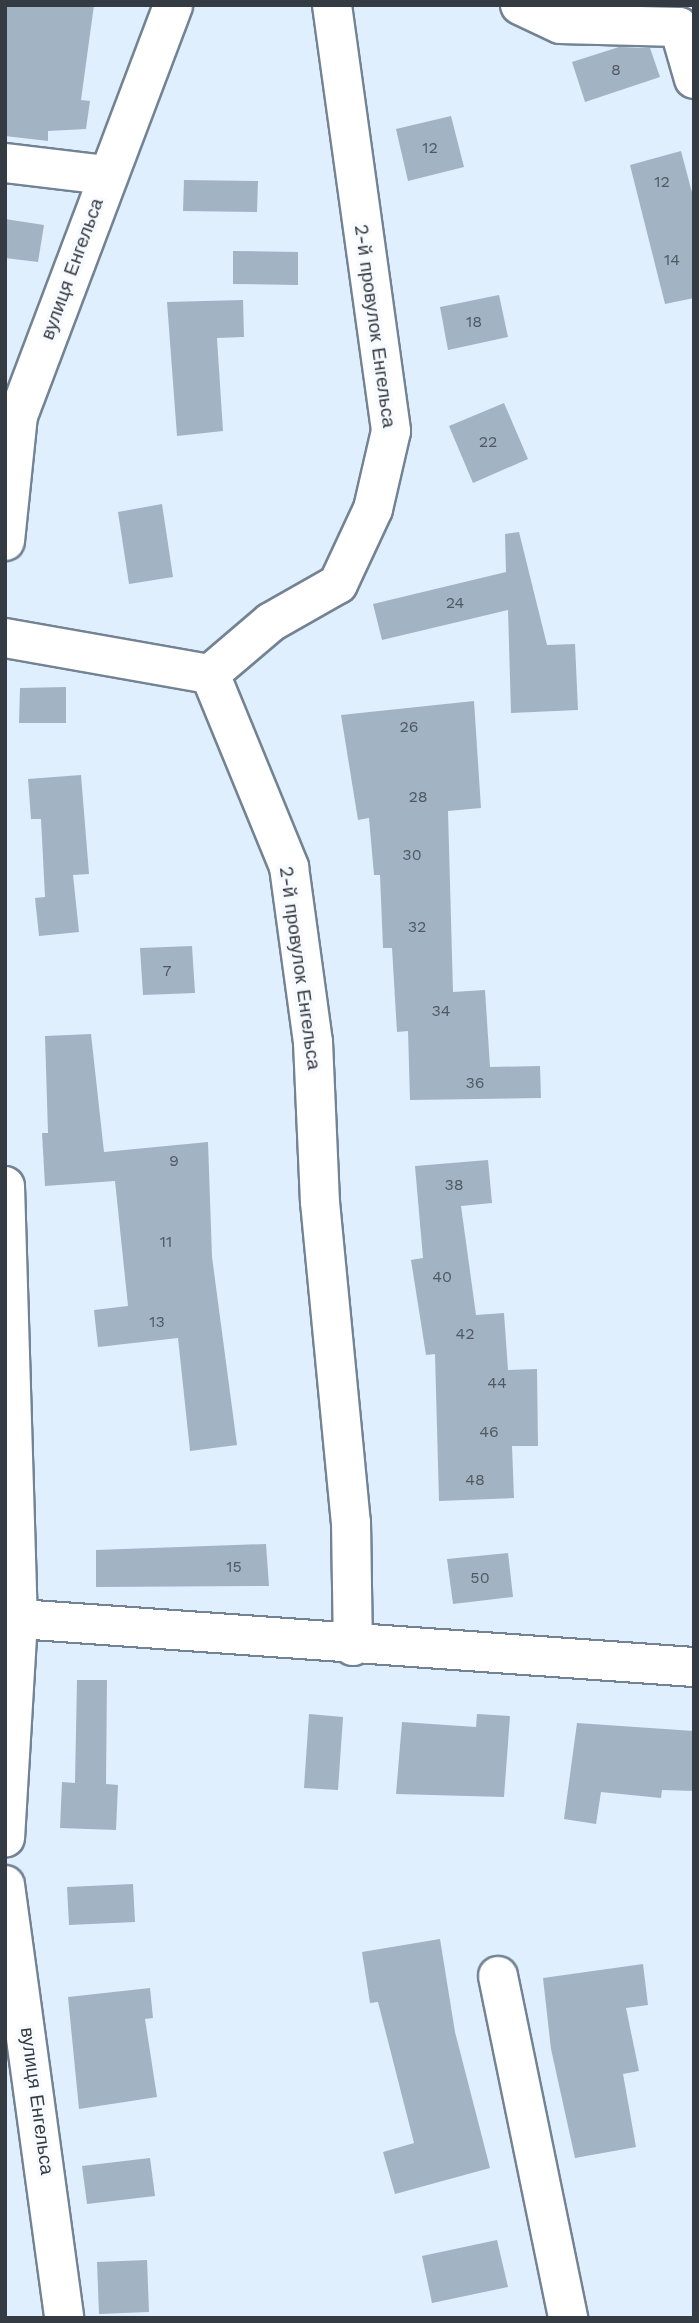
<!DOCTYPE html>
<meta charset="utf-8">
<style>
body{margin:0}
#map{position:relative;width:699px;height:2323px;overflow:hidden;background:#e0effd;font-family:"Work Sans",sans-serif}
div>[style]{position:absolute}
.building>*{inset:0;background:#a2b3c4}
.roads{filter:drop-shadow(2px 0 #738393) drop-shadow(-2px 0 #738393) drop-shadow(0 2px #738393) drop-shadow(0 -2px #738393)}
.minor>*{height:38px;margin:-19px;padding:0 19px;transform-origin:19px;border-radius:19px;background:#fff}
span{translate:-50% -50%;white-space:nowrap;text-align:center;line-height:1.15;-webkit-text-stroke:7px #f7fafe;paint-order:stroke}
.number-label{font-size:16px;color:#505962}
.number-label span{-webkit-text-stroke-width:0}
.street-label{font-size:19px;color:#343b42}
.frame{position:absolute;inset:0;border:7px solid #343b42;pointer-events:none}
</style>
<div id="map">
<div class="building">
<div style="clip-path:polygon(5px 5px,94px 5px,81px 100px,90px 101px,86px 129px,48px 131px,48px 141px,5px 136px)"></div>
<div style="clip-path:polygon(619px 47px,650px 48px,660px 77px,585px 102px,572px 62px)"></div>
<div style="clip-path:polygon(451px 116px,464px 167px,408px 181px,396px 129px)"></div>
<div style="clip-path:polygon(681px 151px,694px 200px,694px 298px,665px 304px,630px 165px)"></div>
<div style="clip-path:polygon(184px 180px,258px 181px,257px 212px,183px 211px)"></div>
<div style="clip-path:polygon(5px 219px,44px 225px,38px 262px,5px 258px)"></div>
<div style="clip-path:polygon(233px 251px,298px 252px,298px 285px,233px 284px)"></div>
<div style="clip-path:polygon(499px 295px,508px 337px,448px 350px,440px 307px)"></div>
<div style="clip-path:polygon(243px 300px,244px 337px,217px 338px,223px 431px,177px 436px,167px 302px)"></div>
<div style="clip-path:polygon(504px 403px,528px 459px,473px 483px,449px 426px)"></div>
<div style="clip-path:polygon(162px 504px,173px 577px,129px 584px,118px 512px)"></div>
<div style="clip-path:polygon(519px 532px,547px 645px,575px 644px,578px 710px,511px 713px,508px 610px,382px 640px,373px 604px,506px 572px,505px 534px)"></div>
<div style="clip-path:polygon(66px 687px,66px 723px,19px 723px,20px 688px)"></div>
<div style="clip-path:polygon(474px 701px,481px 808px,448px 811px,453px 992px,485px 990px,490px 1067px,540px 1066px,541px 1098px,410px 1100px,408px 1031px,397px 1032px,392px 948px,383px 948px,380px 875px,374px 875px,369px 818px,358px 820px,341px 715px)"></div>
<div style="clip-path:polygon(81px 775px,89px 874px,73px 875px,79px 932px,39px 936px,35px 898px,45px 897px,41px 819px,31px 819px,28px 779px)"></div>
<div style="clip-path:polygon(192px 946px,195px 993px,143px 995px,140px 948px)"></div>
<div style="clip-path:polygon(91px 1034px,104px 1152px,208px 1142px,212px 1257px,237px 1445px,190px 1451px,178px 1338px,98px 1347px,94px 1310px,128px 1306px,115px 1181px,45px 1186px,42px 1133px,48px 1133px,45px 1036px)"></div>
<div style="clip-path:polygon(488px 1160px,492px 1203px,461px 1206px,476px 1315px,504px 1313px,508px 1370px,537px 1369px,538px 1446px,512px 1446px,514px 1498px,439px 1501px,435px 1354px,426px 1355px,411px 1260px,423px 1258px,415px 1166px)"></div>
<div style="clip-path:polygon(266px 1544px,269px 1586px,96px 1587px,96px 1550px)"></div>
<div style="clip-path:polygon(508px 1553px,513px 1597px,453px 1604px,447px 1559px)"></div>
<div style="clip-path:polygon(77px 1680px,107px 1680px,106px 1784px,118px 1785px,116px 1830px,60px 1828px,62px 1782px,75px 1783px)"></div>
<div style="clip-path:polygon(309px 1714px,343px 1717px,338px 1790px,304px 1788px)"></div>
<div style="clip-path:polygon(477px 1714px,510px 1716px,504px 1797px,396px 1794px,402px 1722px,476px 1727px)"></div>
<div style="clip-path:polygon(577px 1723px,694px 1731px,694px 1791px,662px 1790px,661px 1798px,601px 1792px,596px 1824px,564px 1819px)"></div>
<div style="clip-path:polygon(133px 1884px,135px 1922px,69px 1925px,67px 1887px)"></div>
<div style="clip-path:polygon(440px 1939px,455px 2032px,490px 2168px,395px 2194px,383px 2152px,414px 2143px,378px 2002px,370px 2003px,362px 1952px)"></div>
<div style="clip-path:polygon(643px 1964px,648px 2005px,626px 2008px,639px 2071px,623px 2074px,636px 2147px,575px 2158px,551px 2049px,543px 1978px)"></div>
<div style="clip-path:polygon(150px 1988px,153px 2018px,145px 2019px,157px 2097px,79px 2109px,68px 1997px)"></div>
<div style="clip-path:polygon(150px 2158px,155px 2196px,87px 2204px,82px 2166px)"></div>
<div style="clip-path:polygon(497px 2240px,508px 2287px,432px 2303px,422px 2256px)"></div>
<div style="clip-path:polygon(147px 2260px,149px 2312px,99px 2314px,97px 2262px)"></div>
</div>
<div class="roads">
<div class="minor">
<div style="left:332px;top:5px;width:430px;rotate:82.1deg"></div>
<div style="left:391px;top:431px;width:80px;rotate:103deg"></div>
<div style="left:373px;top:509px;width:83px;rotate:115deg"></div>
<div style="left:338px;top:584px;width:77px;rotate:150.4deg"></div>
<div style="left:271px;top:622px;width:80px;rotate:139.6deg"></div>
<div style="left:210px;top:674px;width:209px;rotate:67.7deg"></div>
<div style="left:289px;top:867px;width:177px;rotate:82.2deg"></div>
<div style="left:313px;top:1042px;width:160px;rotate:87.5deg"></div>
<div style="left:320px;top:1202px;width:321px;rotate:84.5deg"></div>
<div style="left:351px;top:1522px;width:124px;rotate:89.1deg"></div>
<div style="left:520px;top:5px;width:44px;rotate:25.4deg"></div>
<div style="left:560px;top:24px;width:119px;rotate:1.4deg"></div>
<div style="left:679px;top:27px;width:54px;rotate:73.9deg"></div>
<div style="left:5px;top:163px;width:102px;rotate:6.8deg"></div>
<div style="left:5px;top:541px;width:126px;rotate:-84.1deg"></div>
<div style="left:18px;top:416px;width:439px;rotate:-69.3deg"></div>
<div style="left:5px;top:638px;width:208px;rotate:10deg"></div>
<div style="left:5px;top:1186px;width:434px;rotate:88.3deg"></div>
<div style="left:18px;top:1620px;width:218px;rotate:93.4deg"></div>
<div style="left:5px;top:1618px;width:691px;rotate:4.07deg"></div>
<div style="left:5px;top:1885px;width:437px;rotate:82.2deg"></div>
<div style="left:498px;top:1976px;width:349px;rotate:78.4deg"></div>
</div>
</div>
<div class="number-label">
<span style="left:616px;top:70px">8</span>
<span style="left:430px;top:148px">12</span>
<span style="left:662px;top:182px">12</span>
<span style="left:672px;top:260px">14</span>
<span style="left:474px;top:322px">18</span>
<span style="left:488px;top:442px">22</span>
<span style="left:455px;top:603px">24</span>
<span style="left:409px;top:727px">26</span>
<span style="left:418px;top:797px">28</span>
<span style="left:412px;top:855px">30</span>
<span style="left:417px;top:927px">32</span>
<span style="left:167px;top:971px">7</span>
<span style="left:441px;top:1011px">34</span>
<span style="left:475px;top:1083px">36</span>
<span style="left:174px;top:1161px">9</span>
<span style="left:454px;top:1185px">38</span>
<span style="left:166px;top:1242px">11</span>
<span style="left:442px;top:1277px">40</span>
<span style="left:157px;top:1322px">13</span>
<span style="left:465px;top:1334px">42</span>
<span style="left:497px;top:1383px">44</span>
<span style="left:489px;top:1432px">46</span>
<span style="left:475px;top:1480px">48</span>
<span style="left:234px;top:1567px">15</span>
<span style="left:480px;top:1578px">50</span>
</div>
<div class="street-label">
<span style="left:72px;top:269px;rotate:-70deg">вулиця Енгельса</span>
<span style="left:375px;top:326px;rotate:82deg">2-й провулок Енгельса</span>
<span style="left:300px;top:968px;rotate:82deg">2-й провулок Енгельса</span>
<span style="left:37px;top:2101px;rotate:82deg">вулиця Енгельса</span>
</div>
<div class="frame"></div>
</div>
